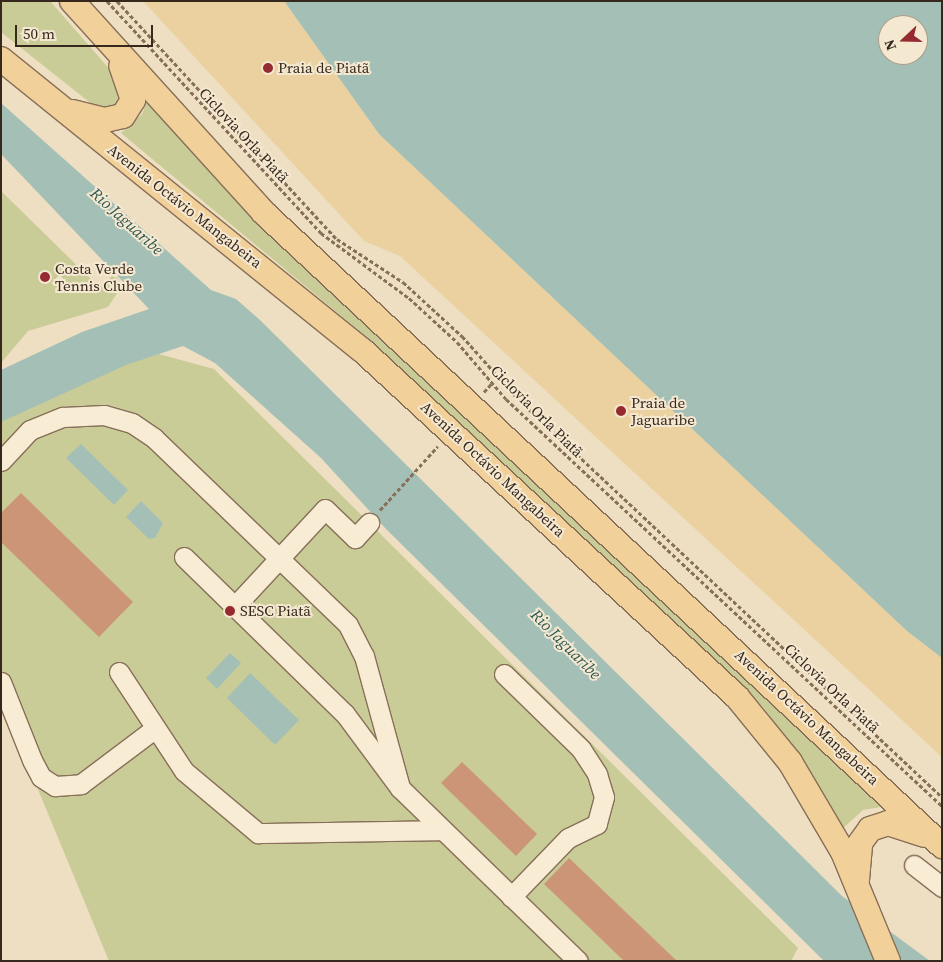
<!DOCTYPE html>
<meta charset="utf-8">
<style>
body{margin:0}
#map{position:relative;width:943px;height:962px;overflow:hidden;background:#eedec2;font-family:"Source Serif 4",serif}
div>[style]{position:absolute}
.green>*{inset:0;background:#c9cc96}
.sand>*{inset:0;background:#ead19f}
.water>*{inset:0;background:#a4c0b6}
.building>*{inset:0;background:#cc9578}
.path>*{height:3px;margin-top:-1.5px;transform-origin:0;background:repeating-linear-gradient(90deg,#876f59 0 4px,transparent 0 6.5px)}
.roads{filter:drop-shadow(1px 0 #876f59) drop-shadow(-1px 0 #876f59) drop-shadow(0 1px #876f59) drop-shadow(0 -1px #876f59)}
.minor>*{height:19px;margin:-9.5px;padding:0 9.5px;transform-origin:9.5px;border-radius:9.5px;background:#f8ecd5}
.major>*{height:24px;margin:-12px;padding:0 12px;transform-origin:12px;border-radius:12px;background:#f1d099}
.dots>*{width:14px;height:14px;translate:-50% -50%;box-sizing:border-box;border:2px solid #f5e8d1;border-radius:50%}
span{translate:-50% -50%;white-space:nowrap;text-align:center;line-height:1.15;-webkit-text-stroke:4px #f5e8d1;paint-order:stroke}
.poi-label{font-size:15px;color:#37281d}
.left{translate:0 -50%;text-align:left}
.street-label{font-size:15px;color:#37281d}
.water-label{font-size:16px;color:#2d5751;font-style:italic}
.frame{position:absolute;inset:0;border:2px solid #37281d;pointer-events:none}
.north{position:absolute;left:878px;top:15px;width:50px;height:50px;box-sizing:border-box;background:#f5e8d1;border:1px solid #a99b89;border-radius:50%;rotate:249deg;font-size:14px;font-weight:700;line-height:20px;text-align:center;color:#37281d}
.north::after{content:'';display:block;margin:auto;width:18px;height:22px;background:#962a31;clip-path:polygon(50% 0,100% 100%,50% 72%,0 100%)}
.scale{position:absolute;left:15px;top:25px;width:138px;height:22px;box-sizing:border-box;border:2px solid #37281d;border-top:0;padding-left:6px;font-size:15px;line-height:18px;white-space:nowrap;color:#37281d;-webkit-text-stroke:4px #f5e8d1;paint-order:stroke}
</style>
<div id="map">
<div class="green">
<div style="clip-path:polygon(1px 1px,50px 1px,119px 80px,122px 99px,117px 106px,98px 109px,1px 32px)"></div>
<div style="clip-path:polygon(148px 99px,610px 547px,881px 807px,863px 810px,841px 830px,764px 708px,363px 334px,121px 133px,142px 114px)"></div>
<div style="clip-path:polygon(1px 191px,100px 288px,112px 276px,118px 278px,119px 290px,108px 307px,28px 331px,1px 363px)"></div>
<div style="clip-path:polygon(140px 349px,214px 369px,798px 948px,791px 961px,109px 961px,1px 700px,1px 410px)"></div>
</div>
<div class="sand">
<div style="clip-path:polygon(143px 1px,284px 1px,379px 134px,907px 631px,942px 658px,942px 757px,400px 256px,364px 241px)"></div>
</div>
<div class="water">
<div style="clip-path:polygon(evenodd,284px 1px,942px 1px,942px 658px,907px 631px,379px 134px,284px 1px,888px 25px,918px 25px,918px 55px,888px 55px,888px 25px)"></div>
<div style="clip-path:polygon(1px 103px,211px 290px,236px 299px,260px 320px,842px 896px,930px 961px,824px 961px,387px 530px,321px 458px,215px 363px,183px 346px,126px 365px,1px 422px,1px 370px,82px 332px,149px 309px,1px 154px)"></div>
<div style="clip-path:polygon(81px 444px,128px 490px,114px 505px,66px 458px)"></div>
<div style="clip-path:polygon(141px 501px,163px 523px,155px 538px,149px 539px,126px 517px)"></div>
<div style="clip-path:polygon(230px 653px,241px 663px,217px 689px,206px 678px)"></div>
<div style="clip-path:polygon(250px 673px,299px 720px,275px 745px,227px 698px)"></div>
</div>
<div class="building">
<div style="clip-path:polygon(21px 493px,133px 602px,99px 637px,1px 542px,1px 513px)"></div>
<div style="clip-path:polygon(462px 762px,537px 834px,516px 856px,441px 783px)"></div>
<div style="clip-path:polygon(569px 858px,677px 961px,624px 961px,544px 884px)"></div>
</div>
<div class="path">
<div style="left:107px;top:1px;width:316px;rotate:47.3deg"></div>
<div style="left:321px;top:233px;width:109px;rotate:36.5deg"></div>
<div style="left:409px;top:298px;width:65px;rotate:42.5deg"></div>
<div style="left:457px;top:342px;width:75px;rotate:49.3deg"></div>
<div style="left:506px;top:399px;width:596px;rotate:43.03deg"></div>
<div style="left:117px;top:1px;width:324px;rotate:47.3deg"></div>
<div style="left:337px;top:239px;width:79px;rotate:33.1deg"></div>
<div style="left:403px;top:282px;width:80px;rotate:42.5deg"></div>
<div style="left:462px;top:336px;width:87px;rotate:48.3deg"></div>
<div style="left:520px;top:401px;width:579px;rotate:43.18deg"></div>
<div style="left:484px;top:392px;width:12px;rotate:-48deg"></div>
<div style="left:380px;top:510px;width:86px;rotate:-47.8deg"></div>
</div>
<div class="roads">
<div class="minor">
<div style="left:1px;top:461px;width:42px;rotate:-46.9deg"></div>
<div style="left:30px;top:430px;width:35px;rotate:-22deg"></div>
<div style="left:63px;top:417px;width:41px;rotate:-2.8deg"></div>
<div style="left:104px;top:415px;width:29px;rotate:16deg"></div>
<div style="left:132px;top:423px;width:27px;rotate:34deg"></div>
<div style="left:154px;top:438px;width:269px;rotate:43.9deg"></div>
<div style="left:348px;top:625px;width:35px;rotate:63deg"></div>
<div style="left:364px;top:656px;width:137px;rotate:74.7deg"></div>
<div style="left:184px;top:557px;width:225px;rotate:44.3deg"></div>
<div style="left:345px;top:714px;width:92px;rotate:53.4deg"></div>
<div style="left:400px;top:788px;width:248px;rotate:44.2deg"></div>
<div style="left:235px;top:606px;width:132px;rotate:-47.1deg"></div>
<div style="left:325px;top:509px;width:42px;rotate:44deg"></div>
<div style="left:355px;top:538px;width:21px;rotate:-47deg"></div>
<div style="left:119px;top:672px;width:118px;rotate:56.7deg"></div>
<div style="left:184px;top:771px;width:97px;rotate:40deg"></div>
<div style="left:258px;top:833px;width:184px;rotate:-0.9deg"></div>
<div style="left:504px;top:674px;width:107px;rotate:44.2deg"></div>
<div style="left:581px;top:749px;width:30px;rotate:57deg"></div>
<div style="left:597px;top:774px;width:24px;rotate:73deg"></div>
<div style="left:604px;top:797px;width:28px;rotate:105deg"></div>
<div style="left:597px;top:824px;width:32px;rotate:154deg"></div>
<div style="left:568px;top:838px;width:82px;rotate:134deg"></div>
<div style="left:1px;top:682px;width:84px;rotate:68.3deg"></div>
<div style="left:32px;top:760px;width:19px;rotate:62deg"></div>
<div style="left:41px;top:777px;width:17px;rotate:33deg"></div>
<div style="left:55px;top:786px;width:26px;rotate:-4deg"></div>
<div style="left:81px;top:784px;width:90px;rotate:-36.9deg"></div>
<div style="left:914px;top:865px;width:36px;rotate:38deg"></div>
</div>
<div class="major">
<div style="left:72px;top:1px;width:286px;rotate:47.8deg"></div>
<div style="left:264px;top:213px;width:928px;rotate:43.03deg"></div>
<div style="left:1px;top:59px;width:464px;rotate:38.9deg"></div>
<div style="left:362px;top:350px;width:511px;rotate:42.78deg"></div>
<div style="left:737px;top:697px;width:84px;rotate:50.8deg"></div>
<div style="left:790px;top:762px;width:104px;rotate:59.5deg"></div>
<div style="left:843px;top:852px;width:118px;rotate:67.6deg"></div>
<div style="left:72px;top:112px;width:34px;rotate:14deg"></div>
<div style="left:105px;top:120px;width:18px;rotate:-13deg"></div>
<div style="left:123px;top:116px;width:19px;rotate:-58deg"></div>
<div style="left:133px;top:100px;width:36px;rotate:-109deg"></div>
<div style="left:857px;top:880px;width:37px;rotate:-85deg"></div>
<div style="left:860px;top:843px;width:17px;rotate:-54deg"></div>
<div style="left:870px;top:829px;width:19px;rotate:-18deg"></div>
<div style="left:888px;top:823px;width:38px;rotate:18deg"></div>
</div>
</div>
<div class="dots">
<div style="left:268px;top:68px;background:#962a31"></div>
<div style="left:45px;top:277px;background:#962a31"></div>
<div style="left:621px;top:411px;background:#962a31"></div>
<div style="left:230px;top:611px;background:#962a31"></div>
</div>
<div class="poi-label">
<span class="left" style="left:278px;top:68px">Praia de Piatã</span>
<span class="left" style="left:55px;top:277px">Costa Verde<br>Tennis Clube</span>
<span class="left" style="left:631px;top:411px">Praia de<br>Jaguaribe</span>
<span class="left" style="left:240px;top:611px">SESC Piatã</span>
</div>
<div class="street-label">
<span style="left:244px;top:135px;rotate:47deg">Ciclovia Orla Piatã</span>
<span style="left:185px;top:206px;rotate:38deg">Avenida Octávio Mangabeira</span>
<span style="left:537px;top:411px;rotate:45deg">Ciclovia Orla Piatã</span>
<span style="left:493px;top:469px;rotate:43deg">Avenida Octávio Mangabeira</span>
<span style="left:832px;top:688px;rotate:43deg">Ciclovia Orla Piatã</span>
<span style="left:807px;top:717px;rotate:43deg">Avenida Octávio Mangabeira</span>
</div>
<div class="water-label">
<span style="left:127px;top:221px;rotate:42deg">Rio Jaguaribe</span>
<span style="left:566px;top:644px;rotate:45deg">Rio Jaguaribe</span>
</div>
<div class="frame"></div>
<div class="north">N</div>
<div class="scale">50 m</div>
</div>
